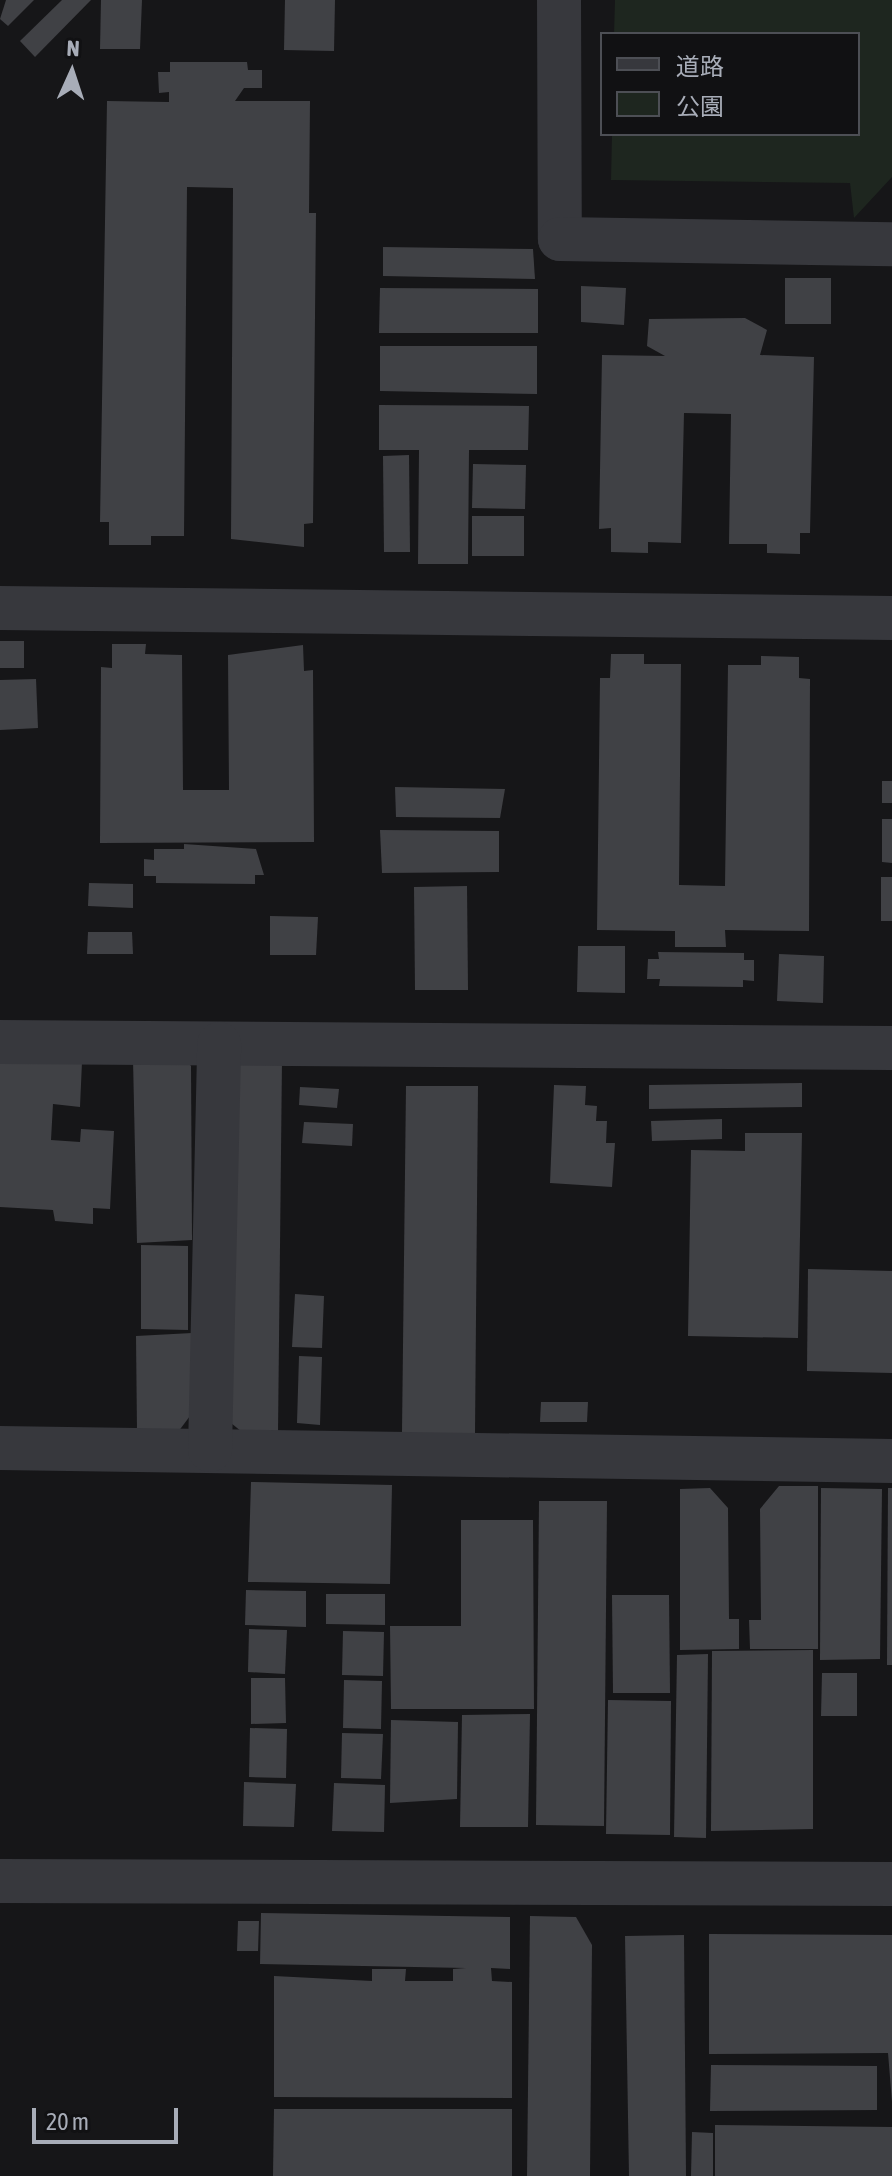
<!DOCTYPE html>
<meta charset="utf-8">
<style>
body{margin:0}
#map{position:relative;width:892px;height:2176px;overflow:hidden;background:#161618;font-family:"Asap Condensed","Noto Sans JP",sans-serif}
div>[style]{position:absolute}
.green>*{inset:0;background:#1e261f}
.building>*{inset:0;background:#404145}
.minor>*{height:44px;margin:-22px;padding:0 22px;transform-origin:22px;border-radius:22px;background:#37383d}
span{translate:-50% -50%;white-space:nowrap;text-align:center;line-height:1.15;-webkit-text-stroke:6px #111113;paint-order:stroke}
.legend{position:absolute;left:600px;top:32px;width:260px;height:104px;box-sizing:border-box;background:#111113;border:2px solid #4d4f55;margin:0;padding:10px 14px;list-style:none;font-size:24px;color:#a8adb8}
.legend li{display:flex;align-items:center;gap:16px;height:40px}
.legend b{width:40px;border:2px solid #4d4f55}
.north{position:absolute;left:32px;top:32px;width:80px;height:80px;-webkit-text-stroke:6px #111113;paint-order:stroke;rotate:3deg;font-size:22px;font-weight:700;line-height:32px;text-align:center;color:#a8adb8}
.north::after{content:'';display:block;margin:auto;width:28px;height:36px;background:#a8adb8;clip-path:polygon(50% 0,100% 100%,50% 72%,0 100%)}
.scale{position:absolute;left:32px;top:2108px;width:146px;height:36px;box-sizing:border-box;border:4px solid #a8adb8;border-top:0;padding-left:10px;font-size:24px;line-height:28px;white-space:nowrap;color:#a8adb8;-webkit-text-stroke:6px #111113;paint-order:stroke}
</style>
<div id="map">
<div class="green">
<div style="clip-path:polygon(615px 0,892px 0,892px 177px,854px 218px,850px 183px,611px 180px,612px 134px,858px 134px,858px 34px,614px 34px)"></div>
</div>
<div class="building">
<div style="clip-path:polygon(6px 0,34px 0,8px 26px,0 19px)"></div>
<div style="clip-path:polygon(62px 0,91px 0,35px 57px,20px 41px)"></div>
<div style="clip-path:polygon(101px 0,142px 0,140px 49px,100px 49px)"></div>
<div style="clip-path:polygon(285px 0,335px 0,334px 51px,284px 50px)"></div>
<div style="clip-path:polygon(170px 62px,247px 62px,248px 70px,262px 70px,262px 88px,244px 88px,235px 101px,310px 101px,309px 213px,316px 213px,313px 523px,304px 524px,304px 547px,231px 539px,233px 188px,187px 187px,184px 536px,151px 536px,151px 545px,109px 545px,109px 522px,100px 522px,107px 101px,169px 102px,169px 92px,159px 93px,158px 72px,170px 72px)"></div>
<div style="clip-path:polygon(383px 247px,533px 249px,535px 279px,383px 276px)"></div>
<div style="clip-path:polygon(785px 278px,831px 278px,831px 324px,785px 324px)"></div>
<div style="clip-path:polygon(581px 286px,626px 288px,624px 325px,581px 322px)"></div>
<div style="clip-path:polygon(380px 288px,538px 289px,538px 333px,379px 333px)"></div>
<div style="clip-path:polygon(745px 318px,767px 330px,760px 355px,814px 357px,810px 533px,800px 533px,800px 554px,767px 553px,767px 544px,729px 544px,731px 414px,684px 413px,681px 543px,648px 542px,648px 553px,611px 552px,611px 528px,599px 529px,602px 355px,665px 356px,647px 346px,649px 319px)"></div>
<div style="clip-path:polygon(380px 346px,537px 346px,537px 394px,380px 391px)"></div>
<div style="clip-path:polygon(379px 405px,529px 406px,528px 450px,469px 450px,468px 564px,418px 564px,419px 450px,379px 450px)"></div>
<div style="clip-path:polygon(409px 455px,410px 552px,384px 552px,383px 456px)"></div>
<div style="clip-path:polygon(473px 464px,526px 465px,525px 509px,472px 508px)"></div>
<div style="clip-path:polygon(472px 516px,524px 516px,524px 556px,472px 556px)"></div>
<div style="clip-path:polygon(0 641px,24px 641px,24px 668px,0 668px)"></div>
<div style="clip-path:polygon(112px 644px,146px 644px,145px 654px,182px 655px,183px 790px,229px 790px,228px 655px,303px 645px,304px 671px,313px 670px,314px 842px,100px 843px,101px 667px,112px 668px)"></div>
<div style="clip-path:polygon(611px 654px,644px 654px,644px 664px,681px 664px,679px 885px,725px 886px,728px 665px,761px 665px,761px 656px,799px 657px,799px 678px,810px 679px,809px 931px,725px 930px,726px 947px,675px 947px,675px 931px,597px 930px,600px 678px,610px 678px)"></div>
<div style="clip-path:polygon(36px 679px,38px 728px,0 730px,0 680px)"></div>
<div style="clip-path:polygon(882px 781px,892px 781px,892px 803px,882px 803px)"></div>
<div style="clip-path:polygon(395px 787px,505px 789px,500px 818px,396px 817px)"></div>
<div style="clip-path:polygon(882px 819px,892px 819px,892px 863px,882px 862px)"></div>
<div style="clip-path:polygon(380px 830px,499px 831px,499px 872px,382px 873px)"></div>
<div style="clip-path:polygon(184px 844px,256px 849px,264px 875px,255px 875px,255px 884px,156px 883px,156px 876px,144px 876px,144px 859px,154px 860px,154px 849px,184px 849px)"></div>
<div style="clip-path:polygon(881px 877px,892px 877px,892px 921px,881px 921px)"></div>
<div style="clip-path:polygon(89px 883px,133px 884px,133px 908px,88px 906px)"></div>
<div style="clip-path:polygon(467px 886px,468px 990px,415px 990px,414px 887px)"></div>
<div style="clip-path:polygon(270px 916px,318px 917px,316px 955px,270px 955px)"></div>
<div style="clip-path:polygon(88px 932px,132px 932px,133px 954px,87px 954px)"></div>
<div style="clip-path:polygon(578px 946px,625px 946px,625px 993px,577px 992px)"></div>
<div style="clip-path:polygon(658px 952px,744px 953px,744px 960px,754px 960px,754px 981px,743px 980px,743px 987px,659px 986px,660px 979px,647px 979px,648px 959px,659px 959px)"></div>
<div style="clip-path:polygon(779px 954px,824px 956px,823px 1003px,777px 1001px)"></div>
<div style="clip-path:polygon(184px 1058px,191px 1066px,192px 1240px,137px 1243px,133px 1059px)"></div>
<div style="clip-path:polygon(0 1059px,82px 1062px,80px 1107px,53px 1104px,51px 1140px,80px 1142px,81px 1129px,114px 1131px,110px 1209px,93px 1208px,93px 1224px,55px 1221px,53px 1210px,0 1207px)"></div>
<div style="clip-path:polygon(238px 1059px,282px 1059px,278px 1433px,242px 1432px,231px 1423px)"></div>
<div style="clip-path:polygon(802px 1083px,802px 1107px,649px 1109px,649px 1085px)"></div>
<div style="clip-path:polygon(554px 1085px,586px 1086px,585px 1105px,597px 1106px,596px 1121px,607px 1121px,606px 1143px,615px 1143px,612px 1187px,550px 1183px)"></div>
<div style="clip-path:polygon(406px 1086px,478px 1086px,475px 1433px,402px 1433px)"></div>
<div style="clip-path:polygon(300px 1087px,339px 1089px,337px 1108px,299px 1105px)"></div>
<div style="clip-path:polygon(722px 1119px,722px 1139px,652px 1141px,651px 1121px)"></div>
<div style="clip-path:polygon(304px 1122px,353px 1124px,352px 1146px,302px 1143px)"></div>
<div style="clip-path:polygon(745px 1133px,802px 1133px,798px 1338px,688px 1336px,691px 1150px,745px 1151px)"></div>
<div style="clip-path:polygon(141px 1245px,188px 1246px,188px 1330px,141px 1329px)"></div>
<div style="clip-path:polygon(808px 1269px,892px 1271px,892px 1373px,807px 1371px)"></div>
<div style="clip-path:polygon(295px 1294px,324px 1296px,322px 1348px,292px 1347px)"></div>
<div style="clip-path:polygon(192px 1333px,193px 1412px,178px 1432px,137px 1431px,136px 1336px)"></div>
<div style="clip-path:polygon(299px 1356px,322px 1357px,320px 1425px,297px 1423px)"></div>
<div style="clip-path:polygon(541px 1402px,588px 1402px,587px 1422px,540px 1422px)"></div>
<div style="clip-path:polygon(251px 1482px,392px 1485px,390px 1584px,248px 1582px)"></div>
<div style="clip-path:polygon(779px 1486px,818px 1486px,818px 1649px,750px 1649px,749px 1620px,761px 1620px,760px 1509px)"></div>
<div style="clip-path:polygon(710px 1488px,728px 1508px,729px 1619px,739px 1619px,739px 1649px,680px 1650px,680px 1489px)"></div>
<div style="clip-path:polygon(821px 1488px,882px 1489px,880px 1659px,820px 1660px)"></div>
<div style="clip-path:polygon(888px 1488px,892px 1488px,892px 1665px,887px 1665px)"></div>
<div style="clip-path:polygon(539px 1501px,607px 1501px,604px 1826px,536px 1825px)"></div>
<div style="clip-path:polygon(461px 1520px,533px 1520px,534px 1709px,391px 1709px,390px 1626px,461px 1626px)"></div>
<div style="clip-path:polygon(246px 1590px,306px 1591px,306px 1627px,245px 1625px)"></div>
<div style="clip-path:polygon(326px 1594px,385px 1594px,385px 1625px,326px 1624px)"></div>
<div style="clip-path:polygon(612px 1595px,669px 1595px,670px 1693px,613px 1693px)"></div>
<div style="clip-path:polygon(249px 1629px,287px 1630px,285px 1674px,248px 1672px)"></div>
<div style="clip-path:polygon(343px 1631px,384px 1632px,383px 1676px,342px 1675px)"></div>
<div style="clip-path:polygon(813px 1650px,813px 1829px,711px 1831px,712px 1651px)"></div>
<div style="clip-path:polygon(708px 1654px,706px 1838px,674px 1837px,677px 1655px)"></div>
<div style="clip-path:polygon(822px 1673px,857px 1673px,857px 1716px,821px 1716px)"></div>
<div style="clip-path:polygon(251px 1678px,285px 1678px,286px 1723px,251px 1724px)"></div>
<div style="clip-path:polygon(344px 1680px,382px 1681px,381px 1729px,343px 1728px)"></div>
<div style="clip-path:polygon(608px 1700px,671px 1701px,670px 1835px,606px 1834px)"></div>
<div style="clip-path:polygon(530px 1714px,528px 1827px,460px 1827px,462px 1715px)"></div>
<div style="clip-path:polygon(391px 1720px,458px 1722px,457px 1799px,390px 1803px)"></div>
<div style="clip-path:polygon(250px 1728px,287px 1729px,286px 1778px,249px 1777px)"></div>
<div style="clip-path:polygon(342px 1733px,383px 1734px,381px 1779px,341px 1778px)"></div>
<div style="clip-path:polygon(244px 1782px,296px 1784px,294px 1827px,243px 1826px)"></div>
<div style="clip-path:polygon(334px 1783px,385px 1785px,384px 1832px,332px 1831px)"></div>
<div style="clip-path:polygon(261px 1913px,510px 1917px,510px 1969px,491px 1968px,492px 1981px,512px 1982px,512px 2098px,274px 2097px,274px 1976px,372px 1981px,372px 1969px,406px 1969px,405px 1981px,453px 1981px,453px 1969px,466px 1968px,260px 1964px)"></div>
<div style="clip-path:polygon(530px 1916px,576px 1917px,592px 1945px,590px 2176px,527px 2176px)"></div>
<div style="clip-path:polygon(238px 1921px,259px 1921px,258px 1951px,237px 1951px)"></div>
<div style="clip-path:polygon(709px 1934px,892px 1935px,892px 2102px,888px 2053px,709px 2054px)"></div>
<div style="clip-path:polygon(684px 1935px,686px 2176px,629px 2176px,625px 1936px)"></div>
<div style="clip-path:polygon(711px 2065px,877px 2066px,877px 2110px,710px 2111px)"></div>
<div style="clip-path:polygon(274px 2109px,512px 2109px,512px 2176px,273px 2176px)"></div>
<div style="clip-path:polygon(715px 2125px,892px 2127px,892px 2176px,715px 2176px)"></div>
<div style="clip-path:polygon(692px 2132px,713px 2133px,713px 2176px,691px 2176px)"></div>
</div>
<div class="minor">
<div style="left:559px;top:0;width:239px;rotate:89.8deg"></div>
<div style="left:560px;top:239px;width:332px;rotate:0.9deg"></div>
<div style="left:0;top:608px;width:892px;rotate:0.64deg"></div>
<div style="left:0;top:1042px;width:892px;rotate:0.39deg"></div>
<div style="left:0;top:1448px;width:892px;rotate:0.83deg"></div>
<div style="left:210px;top:1450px;width:406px;rotate:-88.7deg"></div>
<div style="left:0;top:1881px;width:892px;rotate:0.19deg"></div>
</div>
<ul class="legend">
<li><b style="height:10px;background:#37383d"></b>道路</li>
<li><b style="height:22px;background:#1e261f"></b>公園</li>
</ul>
<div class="north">N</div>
<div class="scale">20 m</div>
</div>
